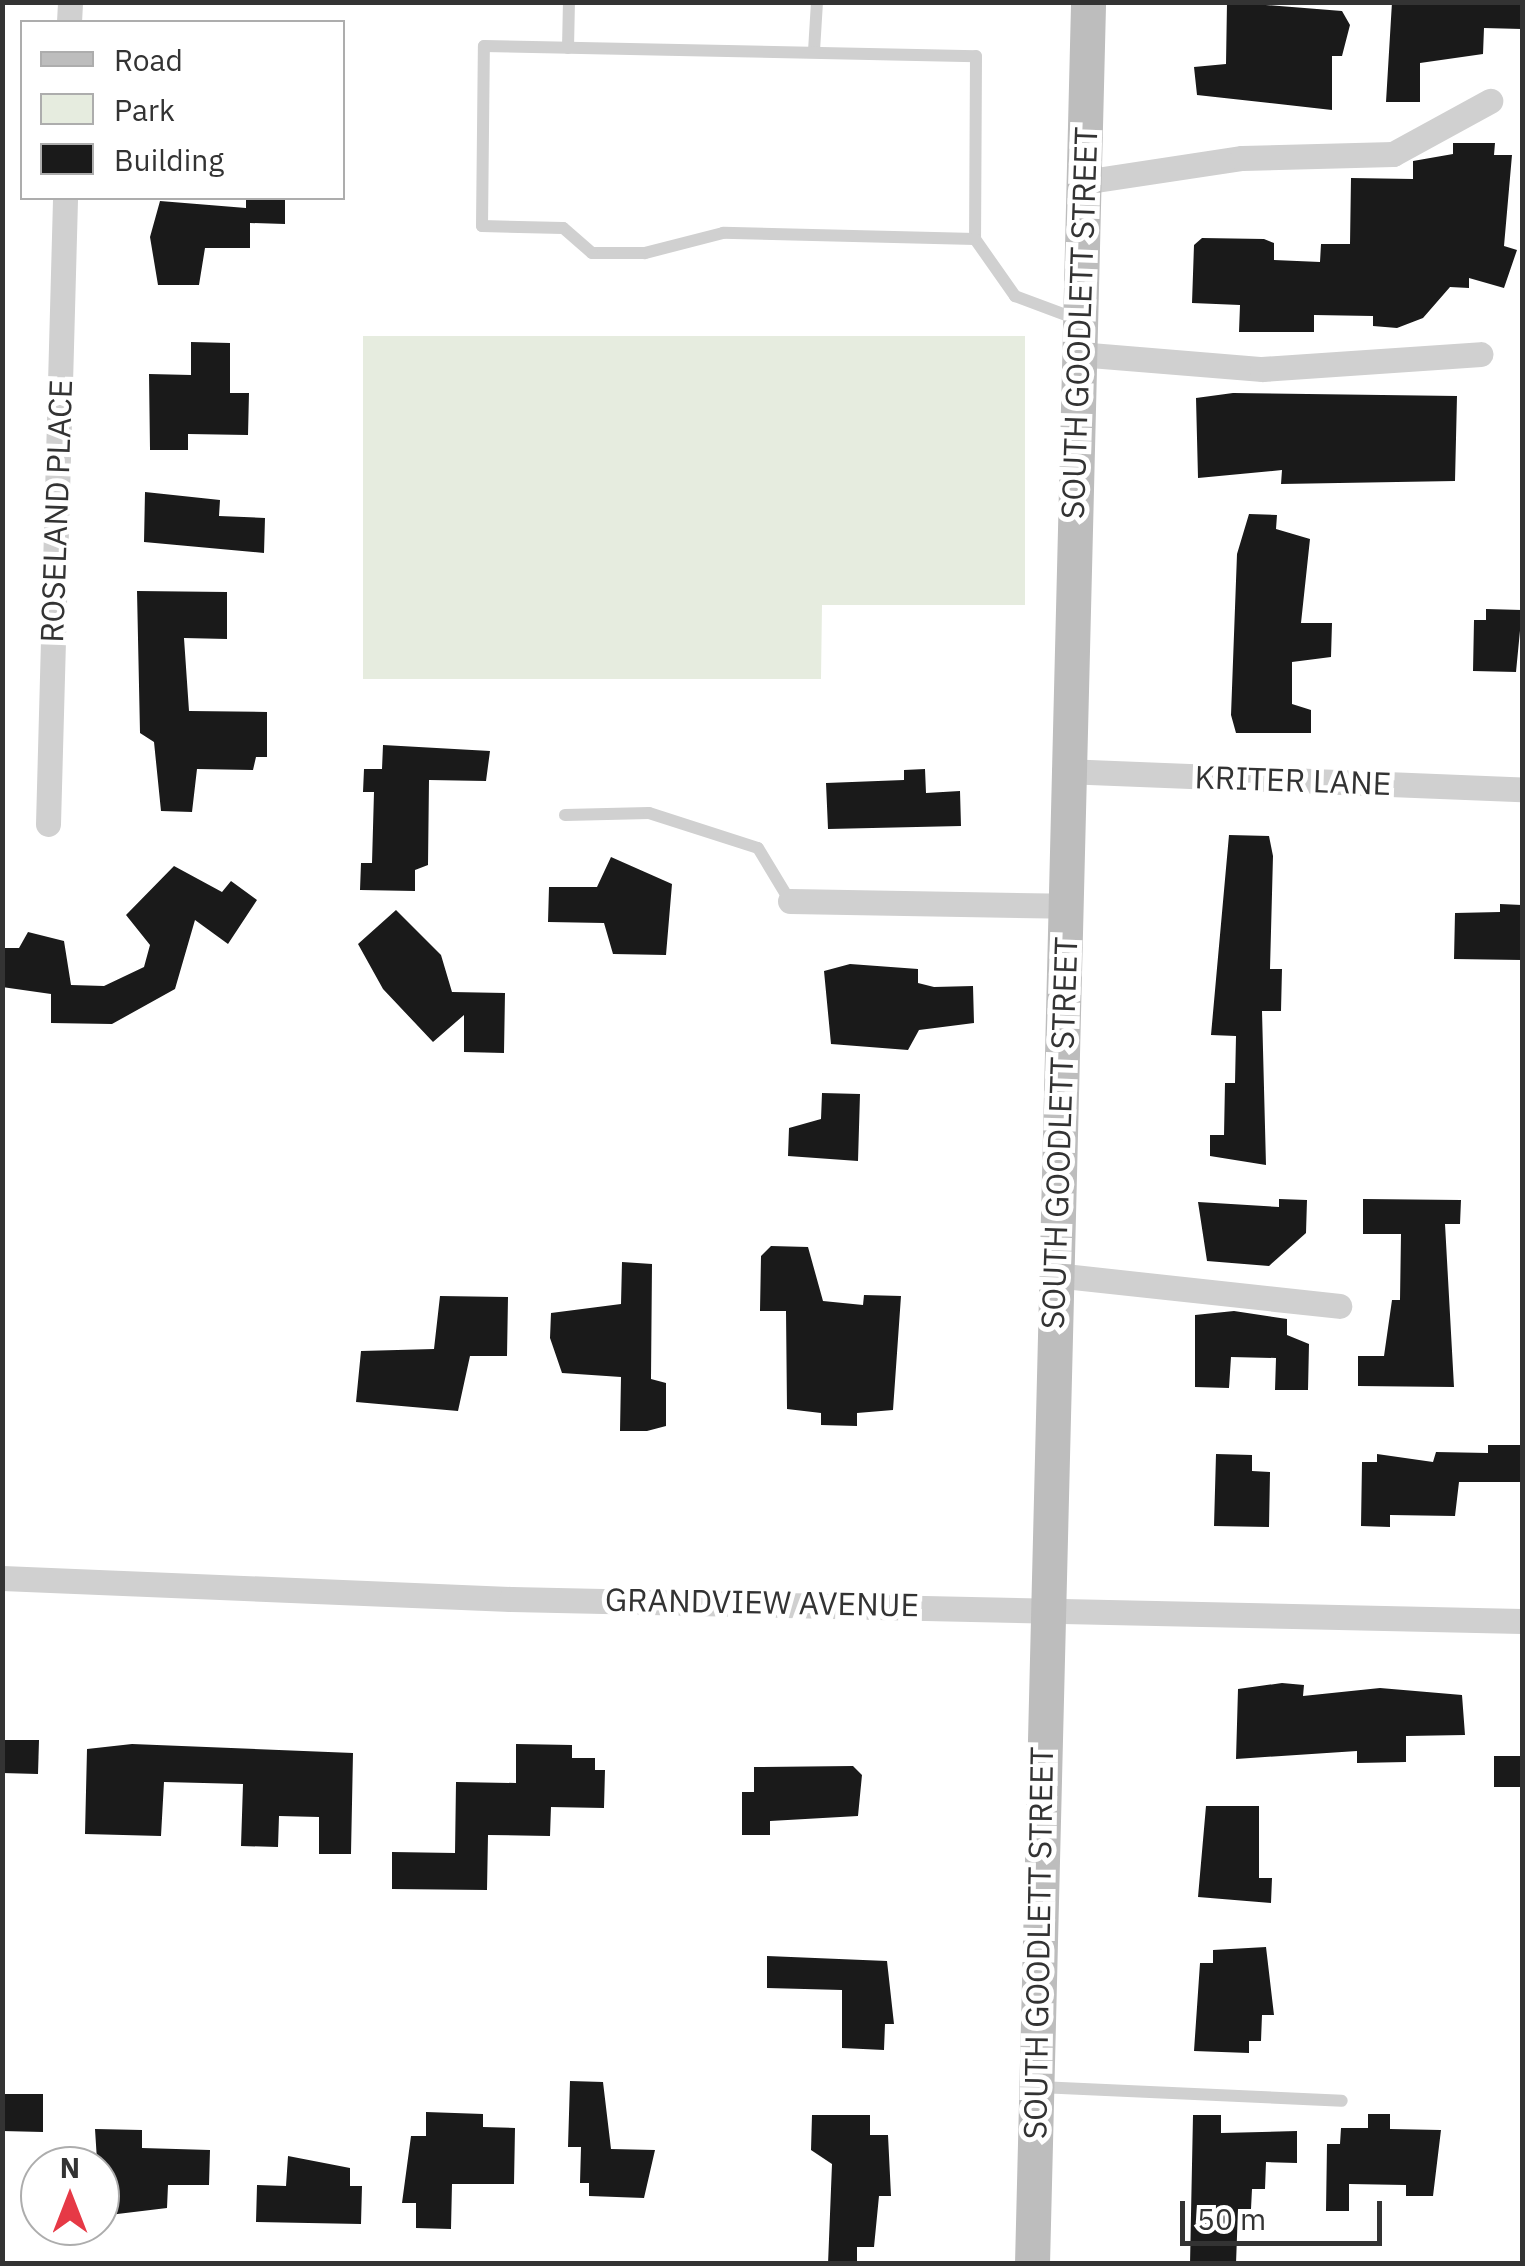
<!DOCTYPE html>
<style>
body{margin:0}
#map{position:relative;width:1525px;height:2266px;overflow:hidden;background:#fff;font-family:"IBM Plex Sans",sans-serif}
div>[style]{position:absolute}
.green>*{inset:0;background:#e6ecdf}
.building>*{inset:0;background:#1a1a1a}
.lane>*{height:12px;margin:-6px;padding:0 6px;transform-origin:6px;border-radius:6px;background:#d0d0d0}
.street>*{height:25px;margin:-12.5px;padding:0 12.5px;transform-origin:12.5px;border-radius:12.5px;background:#d0d0d0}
.secondary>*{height:35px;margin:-17.5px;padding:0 17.5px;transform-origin:17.5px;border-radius:17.5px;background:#bdbdbd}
span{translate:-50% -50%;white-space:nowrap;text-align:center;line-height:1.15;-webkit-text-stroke:10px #fff;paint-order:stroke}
.street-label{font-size:32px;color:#333}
.frame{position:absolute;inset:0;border:5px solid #333;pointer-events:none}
.legend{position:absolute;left:20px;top:20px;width:325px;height:180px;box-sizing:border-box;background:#fff;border:2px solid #adadad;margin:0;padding:12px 18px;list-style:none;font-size:30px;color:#333}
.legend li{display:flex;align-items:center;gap:20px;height:50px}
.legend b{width:50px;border:2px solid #adadad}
.north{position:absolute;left:20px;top:2146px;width:100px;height:100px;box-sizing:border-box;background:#fff;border:2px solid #adadad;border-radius:50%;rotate:0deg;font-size:28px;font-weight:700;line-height:40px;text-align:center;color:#333}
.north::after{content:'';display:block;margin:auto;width:35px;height:45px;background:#e63946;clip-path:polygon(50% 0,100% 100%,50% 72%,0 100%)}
.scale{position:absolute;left:1180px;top:2201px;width:202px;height:45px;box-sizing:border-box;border:5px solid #333;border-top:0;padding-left:12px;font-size:30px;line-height:35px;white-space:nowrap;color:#333;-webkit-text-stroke:8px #fff;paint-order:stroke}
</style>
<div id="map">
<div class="green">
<div style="clip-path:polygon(363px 336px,1025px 336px,1025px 605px,822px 605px,821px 679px,363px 679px)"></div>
</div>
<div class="building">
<div style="clip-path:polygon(1227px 2px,1342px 11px,1350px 25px,1342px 56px,1332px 56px,1332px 110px,1197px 95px,1194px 67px,1226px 64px)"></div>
<div style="clip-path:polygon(1392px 2px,1522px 2px,1522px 29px,1484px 28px,1483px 54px,1420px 63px,1420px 102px,1386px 102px)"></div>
<div style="clip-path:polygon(1453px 143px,1495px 143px,1494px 155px,1512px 155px,1504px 246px,1517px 250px,1504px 288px,1469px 278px,1469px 288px,1450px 287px,1423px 318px,1397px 328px,1373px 326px,1373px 316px,1314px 315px,1314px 332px,1239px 332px,1240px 305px,1192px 303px,1194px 245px,1202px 238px,1264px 239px,1274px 243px,1274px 260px,1320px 262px,1321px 244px,1350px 244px,1351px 178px,1413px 179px,1413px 161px,1453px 154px)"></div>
<div style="clip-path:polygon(246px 198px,285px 198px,285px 224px,250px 223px,250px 248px,205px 248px,199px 285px,158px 285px,150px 237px,160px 201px,246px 208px)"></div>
<div style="clip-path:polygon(191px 342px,230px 343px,230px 393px,249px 393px,248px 435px,188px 434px,188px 450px,150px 450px,149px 374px,191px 375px)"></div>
<div style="clip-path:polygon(1233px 393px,1457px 396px,1455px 481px,1281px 484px,1282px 470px,1198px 478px,1196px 398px)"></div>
<div style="clip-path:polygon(145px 492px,220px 500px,219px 516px,265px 518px,264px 553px,144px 542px)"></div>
<div style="clip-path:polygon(1249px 514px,1277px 515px,1276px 529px,1310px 539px,1301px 623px,1332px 623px,1331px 657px,1292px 662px,1292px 704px,1311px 710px,1311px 733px,1236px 733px,1231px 715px,1237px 554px)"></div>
<div style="clip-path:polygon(137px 591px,227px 592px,227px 639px,184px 638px,189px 711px,267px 712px,267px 757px,256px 757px,253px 770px,197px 769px,192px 812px,161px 811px,154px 742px,140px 733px)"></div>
<div style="clip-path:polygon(1486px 609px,1522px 610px,1516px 672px,1473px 671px,1474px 620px,1486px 620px)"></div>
<div style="clip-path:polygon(383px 745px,490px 751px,486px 781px,429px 780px,428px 865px,415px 870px,415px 891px,360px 890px,361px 863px,372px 863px,374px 792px,363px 792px,364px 769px,382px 769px)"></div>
<div style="clip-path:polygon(925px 769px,926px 793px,960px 791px,961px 826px,828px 829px,826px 783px,904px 780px,904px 770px)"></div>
<div style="clip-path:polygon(1229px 835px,1269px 836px,1273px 856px,1270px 969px,1282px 969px,1281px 1011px,1262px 1011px,1266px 1165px,1210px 1156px,1210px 1135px,1224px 1135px,1225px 1083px,1235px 1083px,1236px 1036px,1211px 1035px)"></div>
<div style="clip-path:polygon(611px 857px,672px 884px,666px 955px,613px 954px,604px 923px,548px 922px,549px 887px,597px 887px)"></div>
<div style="clip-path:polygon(174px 866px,222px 892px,231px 881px,257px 900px,228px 944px,195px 920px,175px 989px,112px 1024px,51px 1023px,51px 994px,2px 987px,2px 948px,19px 948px,28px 932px,64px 941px,71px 985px,104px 986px,144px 967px,150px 945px,126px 915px)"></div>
<div style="clip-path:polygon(1500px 904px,1522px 905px,1522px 960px,1454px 959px,1455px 913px,1500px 912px)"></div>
<div style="clip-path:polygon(396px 910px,441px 955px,452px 992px,505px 993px,504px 1053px,464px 1052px,464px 1015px,433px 1042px,383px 989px,358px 944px)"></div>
<div style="clip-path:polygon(850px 964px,918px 969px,918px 983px,934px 987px,973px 986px,974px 1023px,919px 1030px,908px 1050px,831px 1044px,824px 971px)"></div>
<div style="clip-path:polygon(822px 1093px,860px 1094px,858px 1161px,788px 1156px,789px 1128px,821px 1119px)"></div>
<div style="clip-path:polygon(1279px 1199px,1307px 1200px,1306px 1233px,1269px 1266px,1207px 1261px,1198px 1202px,1279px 1207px)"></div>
<div style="clip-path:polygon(1363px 1199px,1461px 1200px,1460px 1224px,1445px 1224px,1454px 1387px,1358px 1386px,1358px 1356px,1384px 1356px,1392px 1300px,1400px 1300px,1401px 1234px,1363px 1234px)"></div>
<div style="clip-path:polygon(771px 1246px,808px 1247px,823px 1301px,863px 1305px,864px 1295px,901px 1296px,893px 1410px,857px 1413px,857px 1426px,821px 1425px,821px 1413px,787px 1409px,786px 1311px,760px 1311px,761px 1256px)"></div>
<div style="clip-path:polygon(622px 1262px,652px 1264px,651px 1379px,666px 1383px,666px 1426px,647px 1431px,620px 1431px,621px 1377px,562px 1373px,550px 1338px,551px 1313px,621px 1304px)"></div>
<div style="clip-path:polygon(440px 1296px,508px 1297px,507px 1356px,470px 1356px,458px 1411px,356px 1402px,361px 1351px,434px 1349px)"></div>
<div style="clip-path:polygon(1234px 1311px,1287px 1319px,1287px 1335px,1309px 1344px,1308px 1390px,1275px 1390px,1276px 1358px,1231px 1357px,1229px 1388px,1195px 1387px,1195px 1315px)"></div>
<div style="clip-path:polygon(1488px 1445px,1522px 1445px,1522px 1482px,1459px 1482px,1455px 1516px,1390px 1515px,1390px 1527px,1361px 1526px,1362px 1462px,1377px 1462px,1377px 1454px,1433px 1462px,1436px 1452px,1488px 1453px)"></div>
<div style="clip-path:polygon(1216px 1454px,1252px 1455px,1252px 1471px,1270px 1472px,1269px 1527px,1214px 1526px)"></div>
<div style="clip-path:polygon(1282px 1683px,1304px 1685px,1303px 1696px,1380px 1688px,1462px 1695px,1465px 1735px,1406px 1736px,1406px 1762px,1357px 1763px,1357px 1751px,1236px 1759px,1238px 1689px)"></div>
<div style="clip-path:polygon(2px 1740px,39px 1740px,38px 1774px,2px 1773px)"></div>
<div style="clip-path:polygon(132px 1744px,353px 1753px,351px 1854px,319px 1854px,319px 1817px,279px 1816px,278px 1847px,241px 1846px,243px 1784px,164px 1782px,161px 1836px,85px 1834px,87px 1749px)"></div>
<div style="clip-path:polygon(516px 1744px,572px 1745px,572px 1758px,595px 1758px,595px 1770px,605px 1770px,604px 1808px,551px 1807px,550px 1836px,488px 1835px,487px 1890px,392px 1889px,392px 1852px,455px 1853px,456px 1782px,516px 1783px)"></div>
<div style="clip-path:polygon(1494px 1756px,1522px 1756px,1522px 1787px,1494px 1787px)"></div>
<div style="clip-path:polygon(853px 1766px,862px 1775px,858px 1816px,770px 1821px,770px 1835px,742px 1835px,742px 1792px,754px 1792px,754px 1767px)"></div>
<div style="clip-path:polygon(1206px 1806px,1259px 1806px,1259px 1878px,1272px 1878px,1271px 1903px,1198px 1897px)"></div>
<div style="clip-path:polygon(1266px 1947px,1274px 2015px,1262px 2015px,1261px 2041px,1249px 2041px,1249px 2053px,1194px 2051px,1200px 1963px,1213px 1963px,1213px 1950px)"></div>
<div style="clip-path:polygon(767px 1956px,887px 1961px,894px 2024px,885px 2024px,884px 2050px,842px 2048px,842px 1990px,767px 1988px)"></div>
<div style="clip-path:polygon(570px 2081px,603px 2082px,611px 2149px,655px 2150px,644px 2198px,589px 2196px,589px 2183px,580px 2183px,581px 2147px,568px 2147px)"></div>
<div style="clip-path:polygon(2px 2094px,43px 2094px,43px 2132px,2px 2131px)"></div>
<div style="clip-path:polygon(426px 2112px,483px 2114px,483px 2127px,515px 2128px,514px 2184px,452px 2184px,451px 2229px,416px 2228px,416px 2203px,402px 2203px,411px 2136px,426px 2136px)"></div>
<div style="clip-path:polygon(1368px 2114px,1390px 2114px,1390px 2129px,1441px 2130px,1433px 2196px,1406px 2196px,1406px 2185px,1349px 2184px,1349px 2211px,1326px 2211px,1327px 2144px,1340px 2144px,1341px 2128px,1368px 2128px)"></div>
<div style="clip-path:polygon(812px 2115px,870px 2115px,870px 2135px,888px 2135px,891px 2196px,879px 2196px,874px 2247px,857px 2247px,857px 2264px,828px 2264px,832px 2164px,811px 2150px)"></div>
<div style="clip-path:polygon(1193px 2115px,1221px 2115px,1221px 2133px,1297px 2131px,1297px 2163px,1266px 2162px,1265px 2189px,1252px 2189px,1251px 2209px,1238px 2209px,1236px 2264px,1190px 2264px)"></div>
<div style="clip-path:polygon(95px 2129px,142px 2130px,142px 2148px,210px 2150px,209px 2185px,168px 2185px,167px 2208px,109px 2215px,100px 2208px)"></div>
<div style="clip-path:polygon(288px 2156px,350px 2168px,350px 2186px,362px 2186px,361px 2224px,256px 2222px,257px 2185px,286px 2186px)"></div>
</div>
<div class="lane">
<div style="left:568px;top:48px;width:46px;rotate:-88.8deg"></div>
<div style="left:814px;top:51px;width:49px;rotate:-86.5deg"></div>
<div style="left:975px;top:239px;width:252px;rotate:-178.6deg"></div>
<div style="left:723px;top:233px;width:81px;rotate:165.6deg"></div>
<div style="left:645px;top:253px;width:53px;rotate:180deg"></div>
<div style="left:592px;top:253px;width:38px;rotate:-139deg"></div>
<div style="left:563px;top:228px;width:81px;rotate:-178.6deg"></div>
<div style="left:482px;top:226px;width:180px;rotate:-89.4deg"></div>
<div style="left:484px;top:46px;width:492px;rotate:1.2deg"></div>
<div style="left:976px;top:56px;width:183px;rotate:90.3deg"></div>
<div style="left:975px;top:239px;width:70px;rotate:54.9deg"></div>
<div style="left:1015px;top:296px;width:66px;rotate:20.4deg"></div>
<div style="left:565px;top:815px;width:84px;rotate:-1.4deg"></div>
<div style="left:649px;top:813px;width:114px;rotate:17.8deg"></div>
<div style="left:758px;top:848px;width:62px;rotate:58.9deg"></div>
<div style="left:1039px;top:2087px;width:303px;rotate:2.6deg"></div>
</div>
<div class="street">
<div style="left:69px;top:22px;width:20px;rotate:-87deg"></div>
<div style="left:1083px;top:182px;width:161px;rotate:-8.6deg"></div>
<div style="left:1242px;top:158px;width:151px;rotate:-1.5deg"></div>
<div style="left:1393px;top:154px;width:111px;rotate:-28.7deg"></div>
<div style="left:1078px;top:354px;width:185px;rotate:4.7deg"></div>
<div style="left:1262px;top:369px;width:219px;rotate:-3.9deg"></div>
<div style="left:1064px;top:771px;width:458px;rotate:2.3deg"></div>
<div style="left:48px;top:824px;width:626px;rotate:-88.44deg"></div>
<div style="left:790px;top:901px;width:275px;rotate:1deg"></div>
<div style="left:1055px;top:1275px;width:286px;rotate:6.2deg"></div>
<div style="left:2px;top:1578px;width:509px;rotate:2.36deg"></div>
<div style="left:511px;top:1599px;width:1011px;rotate:1.25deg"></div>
</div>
<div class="secondary">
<div style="left:1032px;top:2264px;width:2263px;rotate:-88.58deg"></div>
</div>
<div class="street-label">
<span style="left:1079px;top:323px;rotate:-88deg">SOUTH GOODLETT STREET</span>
<span style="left:56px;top:511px;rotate:-88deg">ROSELAND PLACE</span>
<span style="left:1293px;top:780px;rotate:2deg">KRITER LANE</span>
<span style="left:1059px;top:1133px;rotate:-88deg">SOUTH GOODLETT STREET</span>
<span style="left:762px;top:1602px;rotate:1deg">GRANDVIEW AVENUE</span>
<span style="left:1038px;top:1943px;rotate:-89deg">SOUTH GOODLETT STREET</span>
</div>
<div class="frame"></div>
<ul class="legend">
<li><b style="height:12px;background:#bdbdbd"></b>Road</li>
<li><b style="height:28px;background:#e6ecdf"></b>Park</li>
<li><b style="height:28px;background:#1a1a1a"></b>Building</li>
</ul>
<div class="north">N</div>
<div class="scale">50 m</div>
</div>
